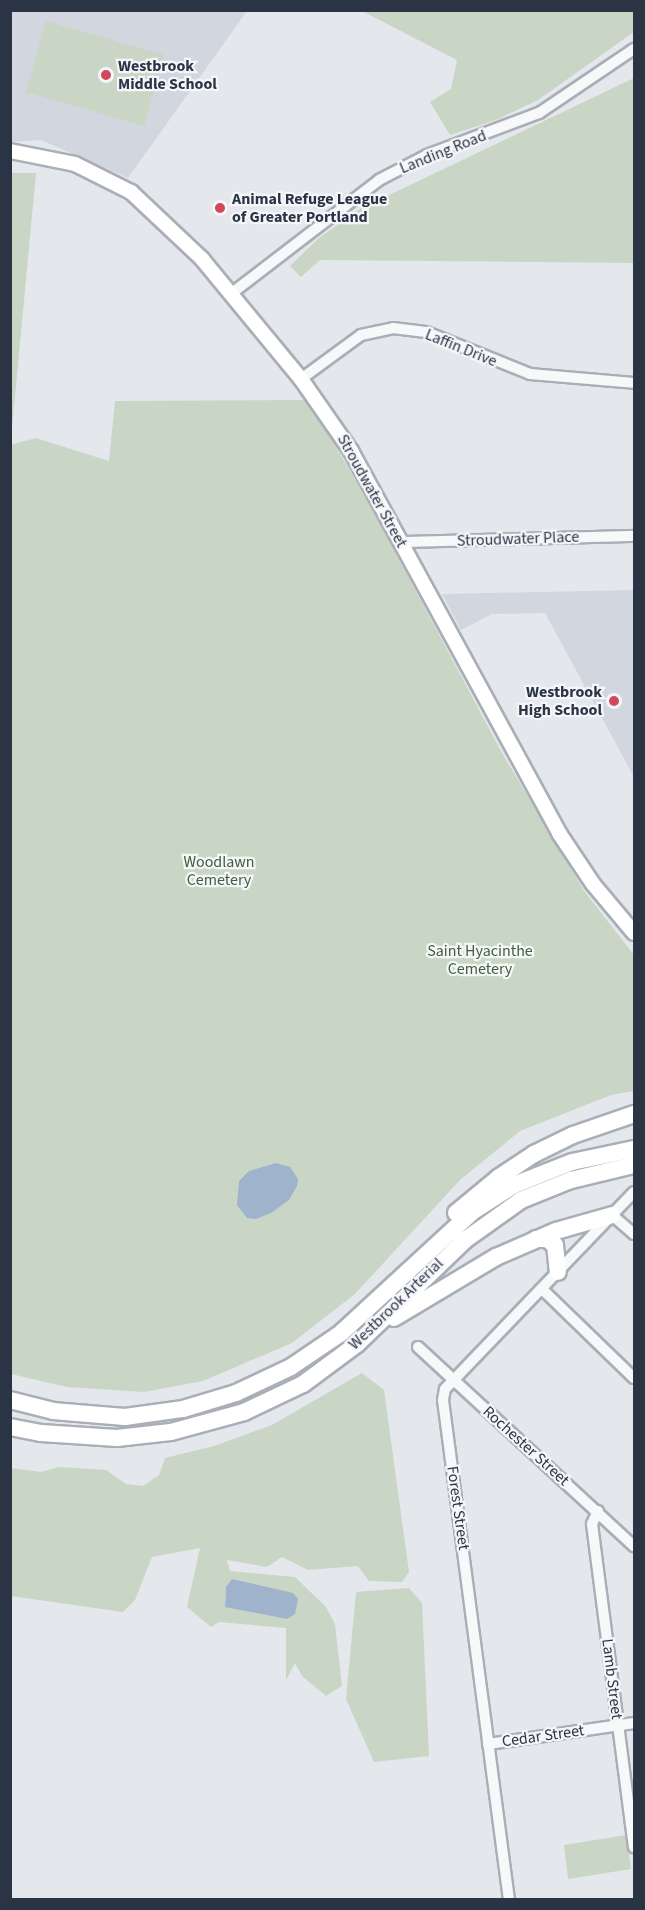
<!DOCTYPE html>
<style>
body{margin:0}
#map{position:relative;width:645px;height:1910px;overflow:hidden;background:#e4e7ec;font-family:"Source Sans 3",sans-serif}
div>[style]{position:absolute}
.built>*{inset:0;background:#d2d6de}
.green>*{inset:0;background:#c9d6c5}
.water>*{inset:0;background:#9fb4cc}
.roads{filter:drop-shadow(2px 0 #a9aeb7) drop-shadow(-2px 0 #a9aeb7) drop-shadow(0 2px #a9aeb7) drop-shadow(0 -2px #a9aeb7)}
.minor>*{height:10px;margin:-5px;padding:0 5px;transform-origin:5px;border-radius:5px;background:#f7f8fa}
.major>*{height:14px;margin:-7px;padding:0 7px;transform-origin:7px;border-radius:7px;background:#fff}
.highway>*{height:16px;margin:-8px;padding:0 8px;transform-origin:8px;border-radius:8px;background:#fff}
.dots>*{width:16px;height:16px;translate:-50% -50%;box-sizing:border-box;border:3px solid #f4f6f9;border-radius:50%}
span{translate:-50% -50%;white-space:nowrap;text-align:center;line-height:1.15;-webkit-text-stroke:4.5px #f4f6f9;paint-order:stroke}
.poi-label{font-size:16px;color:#2b3445;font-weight:700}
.left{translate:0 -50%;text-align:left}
.right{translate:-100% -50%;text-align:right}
.street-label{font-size:16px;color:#2b3445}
.park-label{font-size:16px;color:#3f6138}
.frame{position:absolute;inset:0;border:12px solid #2b3445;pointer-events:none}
</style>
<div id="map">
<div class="built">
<div style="clip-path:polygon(11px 11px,247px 11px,128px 178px,41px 140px,11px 142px)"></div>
<div style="clip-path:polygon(634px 590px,634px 777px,545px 613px,492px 614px,461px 630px,442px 594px)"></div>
</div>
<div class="green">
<div style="clip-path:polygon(362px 11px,634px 11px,634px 32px,538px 100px,496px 120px,450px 135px,430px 102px,451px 89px,457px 60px)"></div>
<div style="clip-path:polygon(46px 21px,164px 55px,144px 126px,26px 92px)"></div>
<div style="clip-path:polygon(634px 78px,634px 263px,320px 260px,301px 277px,290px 266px,319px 238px,360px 209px)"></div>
<div style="clip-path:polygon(11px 173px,36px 173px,11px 439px,10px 173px)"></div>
<div style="clip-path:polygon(308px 400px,367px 499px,502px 753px,585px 892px,634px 955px,634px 1091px,611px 1095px,520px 1131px,460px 1180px,355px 1294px,292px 1343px,203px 1381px,144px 1392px,67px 1387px,11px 1374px,10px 445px,36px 438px,109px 461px,115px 401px)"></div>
<div style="clip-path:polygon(evenodd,362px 1373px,384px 1390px,409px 1572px,402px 1582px,369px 1581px,358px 1566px,308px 1570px,282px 1557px,267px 1567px,227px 1560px,230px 1571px,295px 1577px,326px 1607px,335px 1624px,342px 1686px,326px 1696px,302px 1676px,295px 1663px,286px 1680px,286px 1628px,219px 1622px,211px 1627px,187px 1607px,200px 1548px,152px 1557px,135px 1600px,123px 1612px,11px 1596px,11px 1468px,41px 1472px,59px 1467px,106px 1470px,126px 1484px,143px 1486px,159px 1475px,165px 1458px,214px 1446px,272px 1425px,362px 1373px,226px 1587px,295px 1614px,287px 1619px,225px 1606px,226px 1587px)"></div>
<div style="clip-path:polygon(409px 1588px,422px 1603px,429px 1756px,374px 1762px,346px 1699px,356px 1592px)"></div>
<div style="clip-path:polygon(626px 1835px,631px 1869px,568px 1879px,564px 1845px)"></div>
</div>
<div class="water">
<div style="clip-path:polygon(276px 1163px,290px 1167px,298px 1179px,297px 1186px,289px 1200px,271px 1213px,256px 1219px,247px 1218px,237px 1205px,239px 1181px,249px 1171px)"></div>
<div style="clip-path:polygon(232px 1579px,293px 1593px,298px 1599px,295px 1614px,287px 1619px,225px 1607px,226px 1587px)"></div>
</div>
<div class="roads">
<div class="minor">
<div style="left:232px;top:293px;width:185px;rotate:-37.5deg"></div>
<div style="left:379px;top:180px;width:54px;rotate:-27.5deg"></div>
<div style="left:427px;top:155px;width:120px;rotate:-20.6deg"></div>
<div style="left:539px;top:113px;width:115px;rotate:-34deg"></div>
<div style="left:301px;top:379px;width:74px;rotate:-36.3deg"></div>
<div style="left:361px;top:335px;width:33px;rotate:-12deg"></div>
<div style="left:393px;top:328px;width:33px;rotate:7deg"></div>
<div style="left:426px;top:332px;width:112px;rotate:22deg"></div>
<div style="left:530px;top:374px;width:104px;rotate:4.9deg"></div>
<div style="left:401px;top:542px;width:233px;rotate:-1.5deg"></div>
<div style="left:612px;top:1215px;width:29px;rotate:41deg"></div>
<div style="left:542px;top:1289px;width:128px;rotate:44.1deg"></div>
<div style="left:418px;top:1347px;width:294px;rotate:42.7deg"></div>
<div style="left:598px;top:1511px;width:14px;rotate:115deg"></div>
<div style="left:592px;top:1524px;width:326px;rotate:82.6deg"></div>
<div style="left:488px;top:1744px;width:148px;rotate:-8.2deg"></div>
<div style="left:509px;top:1900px;width:504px;rotate:-97.52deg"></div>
<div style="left:443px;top:1400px;width:11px;rotate:-80deg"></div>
<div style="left:445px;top:1389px;width:273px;rotate:-46.2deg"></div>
</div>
<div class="major">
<div style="left:10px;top:151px;width:66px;rotate:11.3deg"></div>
<div style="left:75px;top:164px;width:63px;rotate:26.6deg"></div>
<div style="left:131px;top:192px;width:98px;rotate:43.3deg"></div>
<div style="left:202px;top:259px;width:156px;rotate:50.5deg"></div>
<div style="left:301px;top:379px;width:88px;rotate:55.2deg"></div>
<div style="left:351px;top:451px;width:435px;rotate:61.4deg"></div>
<div style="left:559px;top:833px;width:61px;rotate:56.3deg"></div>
<div style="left:593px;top:884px;width:64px;rotate:50.1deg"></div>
</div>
<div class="highway">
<div style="left:456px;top:1213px;width:55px;rotate:-39.8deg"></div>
<div style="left:498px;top:1178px;width:43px;rotate:-33.7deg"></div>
<div style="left:534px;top:1154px;width:43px;rotate:-26deg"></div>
<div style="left:573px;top:1135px;width:65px;rotate:-19deg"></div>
<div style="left:536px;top:1239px;width:11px"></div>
<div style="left:547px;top:1239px;width:10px;rotate:37deg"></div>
<div style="left:555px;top:1245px;width:27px;rotate:84deg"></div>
<div style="left:394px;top:1318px;width:119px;rotate:-30.9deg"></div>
<div style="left:496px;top:1257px;width:65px;rotate:-23.4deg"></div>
<div style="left:556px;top:1231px;width:58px;rotate:-15.9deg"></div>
<div style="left:10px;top:1400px;width:44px;rotate:14.3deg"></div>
<div style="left:53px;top:1411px;width:72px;rotate:4.8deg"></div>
<div style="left:125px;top:1417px;width:59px;rotate:-7.9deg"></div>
<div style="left:183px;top:1409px;width:55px;rotate:-16.8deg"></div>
<div style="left:236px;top:1393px;width:61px;rotate:-25.3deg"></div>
<div style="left:291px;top:1367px;width:60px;rotate:-34.2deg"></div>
<div style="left:341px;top:1333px;width:178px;rotate:-42.7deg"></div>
<div style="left:472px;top:1212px;width:50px;rotate:-32.7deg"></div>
<div style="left:514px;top:1185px;width:62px;rotate:-21.6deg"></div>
<div style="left:572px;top:1162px;width:63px;rotate:-11.8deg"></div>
<div style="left:10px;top:1427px;width:32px;rotate:11deg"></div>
<div style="left:41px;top:1433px;width:76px;rotate:3.8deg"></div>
<div style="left:117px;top:1438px;width:54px;rotate:-6.3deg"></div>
<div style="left:171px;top:1432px;width:76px;rotate:-15.3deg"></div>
<div style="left:244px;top:1412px;width:65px;rotate:-25.4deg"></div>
<div style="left:303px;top:1384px;width:67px;rotate:-36.5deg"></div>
<div style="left:357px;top:1344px;width:150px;rotate:-43.9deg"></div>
<div style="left:465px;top:1240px;width:69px;rotate:-35.5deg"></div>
<div style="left:521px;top:1200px;width:54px;rotate:-21.8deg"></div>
<div style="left:571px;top:1180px;width:65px;rotate:-13.4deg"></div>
</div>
</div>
<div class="dots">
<div style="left:106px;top:75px;background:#d1495b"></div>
<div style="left:220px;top:208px;background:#d1495b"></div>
<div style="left:614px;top:701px;background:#d1495b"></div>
</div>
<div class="poi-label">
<span class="left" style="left:118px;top:75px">Westbrook<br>Middle School</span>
<span class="left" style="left:232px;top:208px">Animal Refuge League<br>of Greater Portland</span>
<span class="right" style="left:602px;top:701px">Westbrook<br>High School</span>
</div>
<div class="street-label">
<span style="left:443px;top:152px;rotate:-22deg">Landing Road</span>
<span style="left:461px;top:348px;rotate:22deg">Laffin Drive</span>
<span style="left:372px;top:491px;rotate:61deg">Stroudwater Street</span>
<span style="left:518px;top:539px;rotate:-2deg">Stroudwater Place</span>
<span style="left:396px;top:1304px;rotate:-44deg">Westbrook Arterial</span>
<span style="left:526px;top:1446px;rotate:42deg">Rochester Street</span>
<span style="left:458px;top:1508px;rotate:82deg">Forest Street</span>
<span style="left:612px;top:1679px;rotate:83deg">Lamb Street</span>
<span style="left:543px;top:1736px;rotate:-8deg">Cedar Street</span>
</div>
<div class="park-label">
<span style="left:219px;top:871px">Woodlawn<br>Cemetery</span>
<span style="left:480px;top:960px">Saint Hyacinthe<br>Cemetery</span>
</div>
<div class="frame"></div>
</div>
